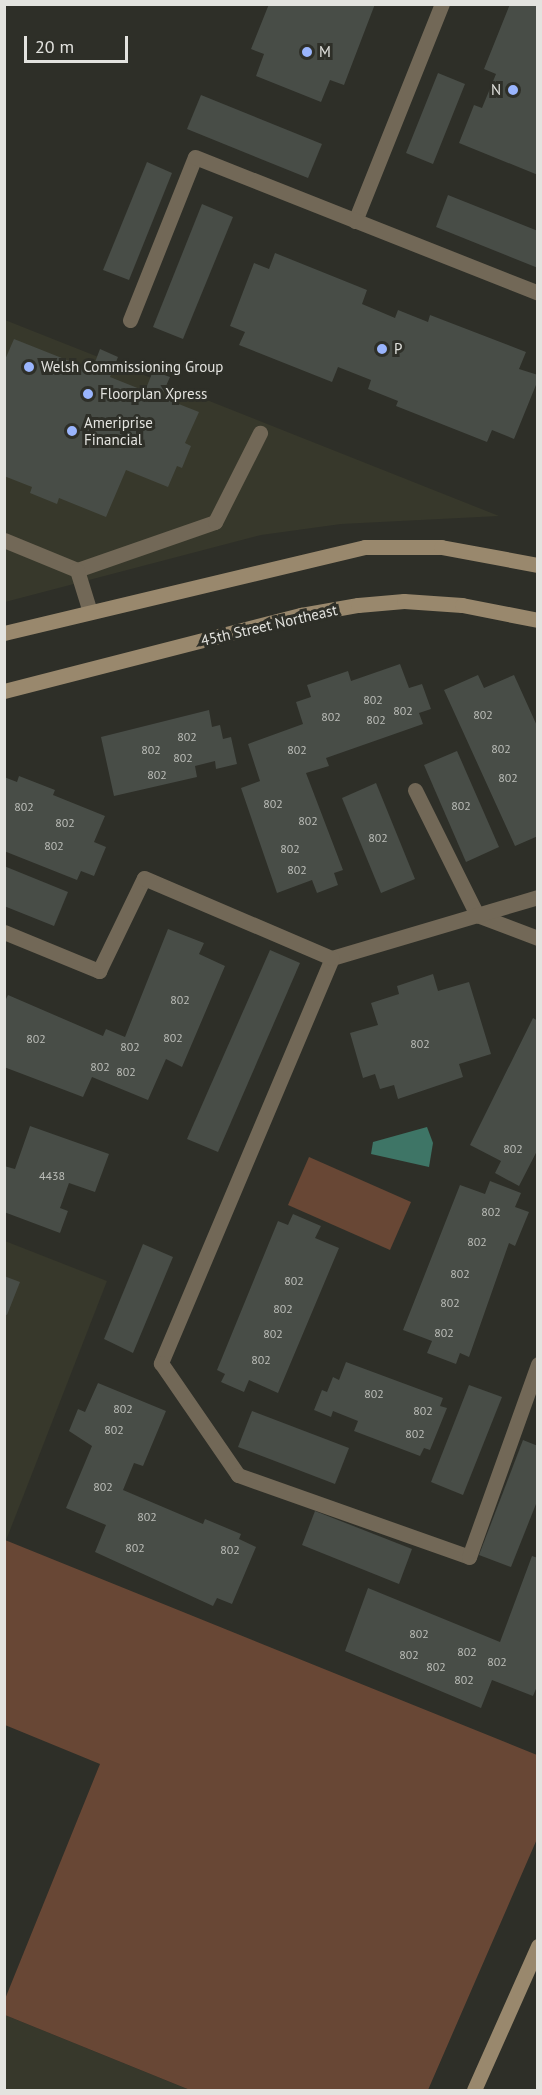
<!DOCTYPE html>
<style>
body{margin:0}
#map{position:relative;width:542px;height:2095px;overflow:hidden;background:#2e2f28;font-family:"PT Sans",sans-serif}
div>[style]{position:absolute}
.built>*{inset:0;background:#37382b}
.green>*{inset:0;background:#684735}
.water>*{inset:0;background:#3e7566}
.building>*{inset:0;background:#484d47}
.lane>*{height:15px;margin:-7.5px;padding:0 7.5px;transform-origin:7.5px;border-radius:7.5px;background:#726857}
.secondary>*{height:15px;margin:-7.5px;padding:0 7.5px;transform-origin:7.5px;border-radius:7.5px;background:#99886d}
.dots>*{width:16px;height:16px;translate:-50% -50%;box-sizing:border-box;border:3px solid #2e2f28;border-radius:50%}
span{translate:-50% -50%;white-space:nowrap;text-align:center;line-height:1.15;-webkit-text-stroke:6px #2e2f28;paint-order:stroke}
.number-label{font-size:12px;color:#bcbeb9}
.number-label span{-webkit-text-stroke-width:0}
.poi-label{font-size:15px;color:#e3e3df}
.left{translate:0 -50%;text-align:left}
.right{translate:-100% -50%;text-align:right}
.street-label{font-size:15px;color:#e3e3df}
.frame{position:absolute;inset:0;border:6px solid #e3e3df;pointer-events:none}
.scale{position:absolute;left:24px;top:36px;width:104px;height:27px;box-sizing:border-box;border:3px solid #e3e3df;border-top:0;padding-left:8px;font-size:18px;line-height:21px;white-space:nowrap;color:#e3e3df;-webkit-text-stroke:4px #2e2f28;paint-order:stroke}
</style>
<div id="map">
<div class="built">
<div style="clip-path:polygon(5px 320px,499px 516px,341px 524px,261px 535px,5px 602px)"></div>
<div style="clip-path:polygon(5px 1241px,107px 1281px,5px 1543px)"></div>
<div style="clip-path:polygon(4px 2015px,5px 2015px,190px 2090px,5px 2090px)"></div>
</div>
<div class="green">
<div style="clip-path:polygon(309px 1157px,411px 1202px,390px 1250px,288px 1205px)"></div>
<div style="clip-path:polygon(5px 1540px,537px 1755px,537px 1839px,428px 2090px,190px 2090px,5px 2015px,5px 1999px,100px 1764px,5px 1725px)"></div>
</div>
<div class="water">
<div style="clip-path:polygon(427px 1127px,433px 1143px,429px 1167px,371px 1154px,373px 1142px)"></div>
</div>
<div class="building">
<div style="clip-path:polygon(269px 4px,375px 4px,344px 85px,330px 80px,321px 102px,256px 76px,264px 54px,251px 49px)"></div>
<div style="clip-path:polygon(510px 4px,538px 4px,538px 175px,459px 143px,474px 105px,482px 108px,496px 74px,484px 69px)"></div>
<div style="clip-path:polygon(438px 73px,465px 84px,433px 164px,406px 153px)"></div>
<div style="clip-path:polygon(201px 95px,322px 144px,308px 178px,187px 129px)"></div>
<div style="clip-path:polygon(147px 162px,172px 173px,129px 280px,103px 270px)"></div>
<div style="clip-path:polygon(448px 195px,538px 231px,538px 268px,436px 227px)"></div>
<div style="clip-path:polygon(202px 204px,233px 217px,183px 339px,153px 327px)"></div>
<div style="clip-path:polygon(275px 253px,367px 290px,362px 304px,395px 318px,398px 310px,428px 322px,430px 315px,526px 352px,519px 369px,538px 375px,538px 380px,514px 439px,492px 430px,487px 442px,396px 406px,398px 401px,368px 389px,371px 380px,338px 367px,332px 382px,239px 345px,245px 332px,230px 326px,254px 263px,269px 269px)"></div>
<div style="clip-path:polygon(14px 339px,92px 370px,100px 349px,118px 357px,110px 377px,145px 391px,153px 371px,170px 377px,161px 397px,199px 412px,185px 443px,191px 446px,182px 468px,177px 466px,168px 487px,126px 470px,106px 517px,59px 498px,57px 504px,30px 493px,32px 487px,4px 476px,4px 362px)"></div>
<div style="clip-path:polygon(400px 664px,409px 688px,422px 684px,431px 709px,419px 713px,423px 724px,326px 758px,329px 766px,306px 773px,343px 870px,334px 873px,338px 885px,317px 893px,312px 880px,277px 893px,241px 788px,260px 781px,248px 744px,303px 724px,296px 702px,311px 697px,307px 685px,348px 671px,351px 681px)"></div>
<div style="clip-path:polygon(478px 675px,484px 688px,514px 675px,538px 728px,538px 836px,515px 846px,444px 690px)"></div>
<div style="clip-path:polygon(209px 710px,212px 727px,220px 725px,223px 739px,231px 737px,237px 764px,216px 769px,215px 761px,195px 766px,197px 777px,114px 796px,101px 737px)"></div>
<div style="clip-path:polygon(457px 751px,499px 847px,466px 862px,424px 765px)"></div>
<div style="clip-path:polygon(19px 776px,55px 790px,53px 795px,105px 816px,94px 842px,106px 847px,94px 876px,81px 871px,77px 880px,4px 851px,4px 777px,17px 782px)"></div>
<div style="clip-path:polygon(376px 783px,415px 879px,381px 893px,342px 798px)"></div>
<div style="clip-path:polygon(4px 866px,68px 892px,54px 926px,4px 906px)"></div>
<div style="clip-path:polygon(168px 929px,204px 943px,199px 954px,225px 966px,182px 1067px,166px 1059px,148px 1100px,92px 1077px,83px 1097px,4px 1067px,4px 1003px,8px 995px,103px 1036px,106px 1029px,125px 1037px)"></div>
<div style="clip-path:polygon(270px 950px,300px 963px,218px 1152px,187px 1139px)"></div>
<div style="clip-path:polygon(433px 974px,438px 991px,469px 982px,491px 1054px,459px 1064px,463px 1077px,398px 1099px,394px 1085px,380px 1089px,375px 1074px,363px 1078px,350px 1033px,378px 1025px,371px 1003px,399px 994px,397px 986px)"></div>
<div style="clip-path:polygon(533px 1018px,538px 1021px,538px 1149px,519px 1186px,495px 1173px,501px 1161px,470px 1145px)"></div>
<div style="clip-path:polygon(30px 1126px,109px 1154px,95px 1192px,69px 1183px,60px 1208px,68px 1211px,60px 1233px,4px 1212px,4px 1166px,15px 1169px)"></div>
<div style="clip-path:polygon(490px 1181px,521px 1193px,515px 1207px,529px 1212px,515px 1246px,509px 1243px,469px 1357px,460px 1353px,456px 1364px,427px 1353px,432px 1341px,403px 1330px,460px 1185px,485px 1194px)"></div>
<div style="clip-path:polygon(293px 1214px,321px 1226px,315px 1238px,339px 1248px,278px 1393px,249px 1380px,244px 1392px,221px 1382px,225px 1374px,217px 1370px,278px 1221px,288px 1225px)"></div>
<div style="clip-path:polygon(143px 1244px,173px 1257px,133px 1353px,104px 1339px)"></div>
<div style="clip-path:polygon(4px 1276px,20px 1282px,7px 1315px,4px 1314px)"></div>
<div style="clip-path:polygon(346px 1362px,443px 1398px,440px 1406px,447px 1408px,430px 1450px,424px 1448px,420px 1456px,354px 1431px,358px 1421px,333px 1411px,331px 1417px,314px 1410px,322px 1390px,327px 1392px,333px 1377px,339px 1380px)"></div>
<div style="clip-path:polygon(98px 1383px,166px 1411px,143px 1466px,134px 1463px,123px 1490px,203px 1524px,205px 1519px,241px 1534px,239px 1539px,256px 1547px,232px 1604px,217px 1598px,213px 1606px,95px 1552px,106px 1525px,66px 1508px,92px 1446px,69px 1431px,78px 1409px,85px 1412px)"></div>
<div style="clip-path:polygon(469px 1385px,502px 1397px,463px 1495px,431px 1482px)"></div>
<div style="clip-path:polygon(252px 1411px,349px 1448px,335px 1484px,238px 1447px)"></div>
<div style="clip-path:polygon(523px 1440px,538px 1446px,538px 1499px,511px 1567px,479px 1555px)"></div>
<div style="clip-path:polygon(315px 1511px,412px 1549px,399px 1584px,302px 1545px)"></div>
<div style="clip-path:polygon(532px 1556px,538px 1558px,538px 1684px,533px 1696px,492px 1680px,481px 1708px,345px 1651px,368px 1588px,500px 1642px)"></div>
</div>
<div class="lane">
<div style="left:355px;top:221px;width:234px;rotate:-68.2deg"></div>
<div style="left:130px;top:320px;width:175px;rotate:-68.3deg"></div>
<div style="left:195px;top:157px;width:369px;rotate:21.6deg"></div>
<div style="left:4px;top:540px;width:79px;rotate:22.3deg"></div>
<div style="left:77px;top:570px;width:146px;rotate:-19.2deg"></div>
<div style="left:215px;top:522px;width:100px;rotate:-63.2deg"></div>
<div style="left:77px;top:570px;width:44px;rotate:72.8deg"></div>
<div style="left:415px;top:790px;width:140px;rotate:63.6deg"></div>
<div style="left:477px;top:915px;width:65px;rotate:20.7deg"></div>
<div style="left:538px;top:897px;width:215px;rotate:163.5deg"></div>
<div style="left:332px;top:958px;width:440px;rotate:112.9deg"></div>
<div style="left:161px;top:1363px;width:136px;rotate:55.5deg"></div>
<div style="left:238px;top:1475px;width:245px;rotate:19.5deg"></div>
<div style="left:469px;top:1557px;width:205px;rotate:-70.3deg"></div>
<div style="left:4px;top:932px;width:103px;rotate:22.3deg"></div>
<div style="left:99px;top:971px;width:103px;rotate:-64.2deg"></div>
<div style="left:144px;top:878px;width:204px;rotate:23.1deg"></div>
</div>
<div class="secondary">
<div style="left:4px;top:633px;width:371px;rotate:-13.4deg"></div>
<div style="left:365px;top:547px;width:76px"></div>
<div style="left:441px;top:547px;width:99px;rotate:10.5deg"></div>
<div style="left:4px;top:691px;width:307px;rotate:-14.4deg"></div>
<div style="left:301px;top:615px;width:58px;rotate:-10deg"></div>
<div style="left:358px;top:605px;width:46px;rotate:-5deg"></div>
<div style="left:404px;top:601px;width:58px;rotate:3.9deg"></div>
<div style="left:462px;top:605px;width:77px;rotate:11.2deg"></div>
<div style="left:474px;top:2090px;width:158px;rotate:-66deg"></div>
</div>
<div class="dots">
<div style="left:307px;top:52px;background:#9ab5fd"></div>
<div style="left:513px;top:90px;background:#9ab5fd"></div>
<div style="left:382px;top:349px;background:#9ab5fd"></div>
<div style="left:29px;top:367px;background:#9ab5fd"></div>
<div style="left:88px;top:394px;background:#9ab5fd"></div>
<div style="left:72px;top:431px;background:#9ab5fd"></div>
</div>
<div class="number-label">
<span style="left:373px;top:700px">802</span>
<span style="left:403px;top:711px">802</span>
<span style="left:483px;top:715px">802</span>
<span style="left:331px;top:717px">802</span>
<span style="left:376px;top:720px">802</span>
<span style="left:187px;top:737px">802</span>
<span style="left:501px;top:749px">802</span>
<span style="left:151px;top:750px">802</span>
<span style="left:297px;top:750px">802</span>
<span style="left:183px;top:758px">802</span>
<span style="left:157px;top:775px">802</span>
<span style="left:508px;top:778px">802</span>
<span style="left:273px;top:804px">802</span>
<span style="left:461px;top:806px">802</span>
<span style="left:24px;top:807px">802</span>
<span style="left:308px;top:821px">802</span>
<span style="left:65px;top:823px">802</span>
<span style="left:378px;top:838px">802</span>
<span style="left:54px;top:846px">802</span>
<span style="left:290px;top:849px">802</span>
<span style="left:297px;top:870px">802</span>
<span style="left:180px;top:1000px">802</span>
<span style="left:173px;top:1038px">802</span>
<span style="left:36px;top:1039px">802</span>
<span style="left:420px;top:1044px">802</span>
<span style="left:130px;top:1047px">802</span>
<span style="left:100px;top:1067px">802</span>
<span style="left:126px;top:1072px">802</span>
<span style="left:513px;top:1149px">802</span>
<span style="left:52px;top:1176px">4438</span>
<span style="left:491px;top:1212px">802</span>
<span style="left:477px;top:1242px">802</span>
<span style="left:460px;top:1274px">802</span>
<span style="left:294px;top:1281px">802</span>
<span style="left:450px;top:1303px">802</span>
<span style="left:283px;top:1309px">802</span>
<span style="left:444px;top:1333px">802</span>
<span style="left:273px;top:1334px">802</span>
<span style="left:261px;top:1360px">802</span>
<span style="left:374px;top:1394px">802</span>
<span style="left:123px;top:1409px">802</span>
<span style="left:423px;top:1411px">802</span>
<span style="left:114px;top:1430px">802</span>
<span style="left:415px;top:1434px">802</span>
<span style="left:103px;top:1487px">802</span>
<span style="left:147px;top:1517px">802</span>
<span style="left:135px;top:1548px">802</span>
<span style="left:230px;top:1550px">802</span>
<span style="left:419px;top:1634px">802</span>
<span style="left:467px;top:1652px">802</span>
<span style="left:409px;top:1655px">802</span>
<span style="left:497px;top:1662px">802</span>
<span style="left:436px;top:1667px">802</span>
<span style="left:464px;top:1680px">802</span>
</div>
<div class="poi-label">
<span class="left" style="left:319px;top:52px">M</span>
<span class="right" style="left:501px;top:90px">N</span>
<span class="left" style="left:394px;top:349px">P</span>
<span class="left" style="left:41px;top:367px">Welsh Commissioning Group</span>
<span class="left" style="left:100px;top:394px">Floorplan Xpress</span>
<span class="left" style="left:84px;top:431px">Ameriprise<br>Financial</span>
</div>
<div class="street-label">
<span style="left:269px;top:625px;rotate:-13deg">45th Street Northeast</span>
</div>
<div class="frame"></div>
<div class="scale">20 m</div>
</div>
